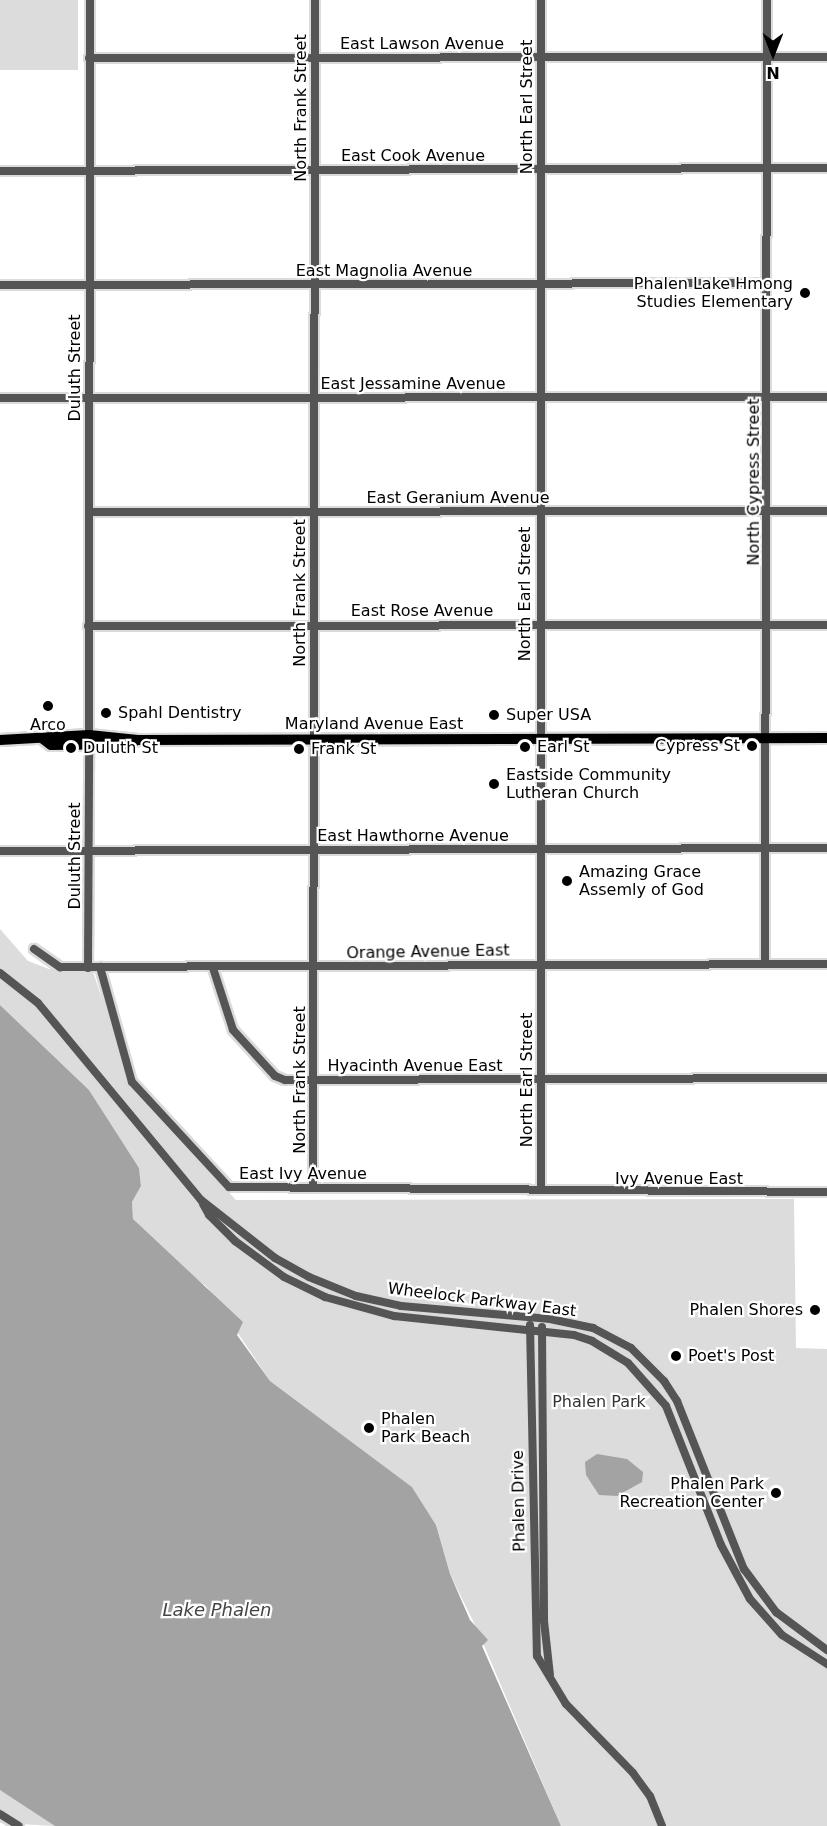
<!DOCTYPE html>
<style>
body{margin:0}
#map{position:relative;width:827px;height:1826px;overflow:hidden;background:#fff;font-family:"DejaVu Sans",sans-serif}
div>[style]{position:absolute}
.green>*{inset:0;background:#dcdcdc}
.water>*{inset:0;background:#a3a3a3}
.roads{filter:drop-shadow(2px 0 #dbdbdb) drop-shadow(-2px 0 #dbdbdb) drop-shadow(0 2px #dbdbdb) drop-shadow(0 -2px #dbdbdb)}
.minor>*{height:8px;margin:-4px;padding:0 4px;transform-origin:4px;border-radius:4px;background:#555}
.major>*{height:10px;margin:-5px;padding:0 5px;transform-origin:5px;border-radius:5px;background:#000}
.dots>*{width:16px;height:16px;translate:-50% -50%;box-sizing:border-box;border:3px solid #fff;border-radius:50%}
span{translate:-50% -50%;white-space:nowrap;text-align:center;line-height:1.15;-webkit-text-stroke:4.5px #fff;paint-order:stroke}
.street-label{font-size:16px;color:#000}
.poi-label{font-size:16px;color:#000}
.right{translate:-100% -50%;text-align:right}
.left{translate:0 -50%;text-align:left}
.park-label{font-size:16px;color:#333}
.water-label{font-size:18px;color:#444;font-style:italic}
.north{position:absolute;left:743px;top:24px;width:60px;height:60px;-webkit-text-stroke:4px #fff;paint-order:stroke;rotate:180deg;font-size:16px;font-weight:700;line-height:24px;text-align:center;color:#000}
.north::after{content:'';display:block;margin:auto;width:21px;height:27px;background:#000;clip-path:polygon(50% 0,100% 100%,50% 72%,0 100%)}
</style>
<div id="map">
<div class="green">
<div style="clip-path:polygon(0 0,78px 0,78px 70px,0 70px)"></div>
<div style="clip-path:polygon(0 929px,28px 961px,49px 969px,93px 972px,134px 1094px,236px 1200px,794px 1199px,796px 1348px,827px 1349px,827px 1826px,561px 1826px,477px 1629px,450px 1574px,436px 1525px,412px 1487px,270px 1381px,207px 1287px,172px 1260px,133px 1219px,132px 1202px,141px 1186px,139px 1168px,89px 1090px,0 1005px)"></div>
<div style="clip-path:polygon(0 1790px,10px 1795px,55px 1826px,0 1823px)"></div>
</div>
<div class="water">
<div style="clip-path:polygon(0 1005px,89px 1090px,139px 1168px,141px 1186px,132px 1202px,133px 1219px,243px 1322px,237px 1335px,270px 1381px,412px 1487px,436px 1525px,450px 1574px,470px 1620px,488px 1640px,482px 1646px,561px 1826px,55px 1826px,0 1790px)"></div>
<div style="clip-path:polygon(597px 1454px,627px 1459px,643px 1472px,642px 1482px,617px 1496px,599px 1495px,586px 1475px,585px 1462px)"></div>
</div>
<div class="roads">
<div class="minor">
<div style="left:89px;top:58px;width:738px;rotate:-0.08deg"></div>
<div style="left:0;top:171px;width:827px;rotate:-0.21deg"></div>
<div style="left:0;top:285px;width:768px;rotate:-0.15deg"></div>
<div style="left:0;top:398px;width:827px;rotate:-0.07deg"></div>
<div style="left:89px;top:512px;width:738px;rotate:-0.08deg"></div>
<div style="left:88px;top:626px;width:739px;rotate:-0.08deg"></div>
<div style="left:89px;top:735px;width:735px;rotate:-89.92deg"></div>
<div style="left:0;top:851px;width:827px;rotate:-0.21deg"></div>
<div style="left:34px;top:949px;width:32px;rotate:35deg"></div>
<div style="left:60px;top:967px;width:767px;rotate:-0.22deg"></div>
<div style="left:765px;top:964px;width:964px;rotate:-89.88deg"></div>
<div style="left:100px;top:967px;width:119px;rotate:74.5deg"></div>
<div style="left:132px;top:1082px;width:143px;rotate:47.3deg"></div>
<div style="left:229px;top:1187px;width:598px;rotate:0.48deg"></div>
<div style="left:88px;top:968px;width:223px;rotate:-89.7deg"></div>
<div style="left:213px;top:968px;width:65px;rotate:72.1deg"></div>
<div style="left:233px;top:1030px;width:62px;rotate:47.6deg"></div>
<div style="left:275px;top:1076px;width:11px;rotate:22deg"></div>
<div style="left:285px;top:1080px;width:542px;rotate:-0.21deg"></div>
<div style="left:0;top:973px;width:48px;rotate:38.3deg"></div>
<div style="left:38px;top:1003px;width:256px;rotate:50.4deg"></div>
<div style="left:201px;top:1200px;width:94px;rotate:38.1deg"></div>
<div style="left:275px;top:1258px;width:39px;rotate:29deg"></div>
<div style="left:309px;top:1277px;width:51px;rotate:22deg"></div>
<div style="left:356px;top:1296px;width:46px;rotate:12.5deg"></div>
<div style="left:401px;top:1306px;width:150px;rotate:5deg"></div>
<div style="left:550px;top:1319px;width:44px;rotate:11.8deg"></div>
<div style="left:593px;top:1328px;width:43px;rotate:27.8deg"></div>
<div style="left:631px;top:1348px;width:47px;rotate:45deg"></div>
<div style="left:664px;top:1381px;width:24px;rotate:57deg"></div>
<div style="left:677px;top:1401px;width:181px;rotate:68.3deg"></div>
<div style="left:744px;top:1569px;width:54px;rotate:53.3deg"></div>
<div style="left:776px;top:1612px;width:64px;rotate:36.7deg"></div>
<div style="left:313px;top:1187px;width:1187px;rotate:-89.9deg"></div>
<div style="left:541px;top:1187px;width:1187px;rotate:-90deg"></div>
<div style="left:203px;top:1204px;width:13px;rotate:61deg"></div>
<div style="left:209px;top:1215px;width:37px;rotate:45deg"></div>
<div style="left:235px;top:1241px;width:61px;rotate:36.3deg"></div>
<div style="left:284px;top:1277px;width:46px;rotate:26deg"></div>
<div style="left:325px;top:1297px;width:72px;rotate:15.4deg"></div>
<div style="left:394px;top:1316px;width:181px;rotate:6deg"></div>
<div style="left:574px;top:1335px;width:19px;rotate:18deg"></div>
<div style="left:592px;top:1341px;width:42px;rotate:31.4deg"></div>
<div style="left:628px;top:1363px;width:57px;rotate:48.5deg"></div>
<div style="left:666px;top:1406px;width:149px;rotate:68.4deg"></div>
<div style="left:721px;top:1545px;width:61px;rotate:61.8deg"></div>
<div style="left:750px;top:1599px;width:48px;rotate:48.4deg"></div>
<div style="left:782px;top:1635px;width:54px;rotate:32.8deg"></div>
<div style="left:530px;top:1325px;width:331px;rotate:88.8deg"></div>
<div style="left:537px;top:1656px;width:56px;rotate:58.9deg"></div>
<div style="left:566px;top:1704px;width:96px;rotate:45.8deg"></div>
<div style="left:633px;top:1773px;width:29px;rotate:54deg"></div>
<div style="left:650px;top:1796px;width:32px;rotate:68deg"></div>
<div style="left:542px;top:1327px;width:294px;rotate:89.6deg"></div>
<div style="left:544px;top:1621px;width:54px;rotate:83.7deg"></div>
<div style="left:0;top:1814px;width:22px;rotate:32deg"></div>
</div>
<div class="major">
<div style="left:43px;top:739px;width:10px;rotate:37deg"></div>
<div style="left:51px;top:745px;width:76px;rotate:-0.8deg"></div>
<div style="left:127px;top:744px;width:12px;rotate:-20deg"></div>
<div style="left:0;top:740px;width:89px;rotate:-3.2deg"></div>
<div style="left:89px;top:735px;width:49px;rotate:5.8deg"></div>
<div style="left:138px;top:740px;width:689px;rotate:-0.17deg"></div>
</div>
</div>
<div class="dots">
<div style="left:805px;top:293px;background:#000"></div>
<div style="left:48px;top:706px;background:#000"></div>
<div style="left:106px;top:713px;background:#000"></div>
<div style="left:494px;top:715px;background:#000"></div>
<div style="left:752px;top:746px;background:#000"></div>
<div style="left:525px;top:747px;background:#000"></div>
<div style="left:71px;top:748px;background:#000"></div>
<div style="left:299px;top:749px;background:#000"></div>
<div style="left:494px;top:784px;background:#000"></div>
<div style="left:567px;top:881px;background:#000"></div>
<div style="left:815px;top:1310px;background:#000"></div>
<div style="left:676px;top:1356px;background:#000"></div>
<div style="left:369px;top:1428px;background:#000"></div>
<div style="left:776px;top:1493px;background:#000"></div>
</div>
<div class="street-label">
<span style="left:422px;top:44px">East Lawson Avenue</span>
<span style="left:527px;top:107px;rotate:-90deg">North Earl Street</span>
<span style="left:301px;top:108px;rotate:-90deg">North Frank Street</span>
<span style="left:413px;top:156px">East Cook Avenue</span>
<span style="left:384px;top:271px">East Magnolia Avenue</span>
<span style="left:75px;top:368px;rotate:-90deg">Duluth Street</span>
<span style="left:413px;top:384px">East Jessamine Avenue</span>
<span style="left:754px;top:482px;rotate:-90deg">North Cypress Street</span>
<span style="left:458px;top:498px">East Geranium Avenue</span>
<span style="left:300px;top:593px;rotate:-90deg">North Frank Street</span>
<span style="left:525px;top:594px;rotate:-90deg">North Earl Street</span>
<span style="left:422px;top:611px">East Rose Avenue</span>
<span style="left:374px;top:724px">Maryland Avenue East</span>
<span style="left:413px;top:836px">East Hawthorne Avenue</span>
<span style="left:75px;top:856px;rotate:-90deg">Duluth Street</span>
<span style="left:428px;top:952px;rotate:-1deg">Orange Avenue East</span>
<span style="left:415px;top:1066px">Hyacinth Avenue East</span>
<span style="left:300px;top:1080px;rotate:-90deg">North Frank Street</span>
<span style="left:527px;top:1080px;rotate:-90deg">North Earl Street</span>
<span style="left:303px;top:1174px">East Ivy Avenue</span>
<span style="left:679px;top:1179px">Ivy Avenue East</span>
<span style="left:482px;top:1300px;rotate:7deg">Wheelock Parkway East</span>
<span style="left:519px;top:1501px;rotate:-91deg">Phalen Drive</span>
</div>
<div class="poi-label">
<span class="right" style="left:793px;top:293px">Phalen Lake Hmong<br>Studies Elementary</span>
<span class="left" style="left:118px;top:713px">Spahl Dentistry</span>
<span class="left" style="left:506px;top:715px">Super USA</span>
<span style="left:48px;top:725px">Arco</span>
<span class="right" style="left:740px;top:746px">Cypress St</span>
<span class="left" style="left:537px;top:747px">Earl St</span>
<span class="left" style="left:83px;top:748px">Duluth St</span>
<span class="left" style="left:311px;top:749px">Frank St</span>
<span class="left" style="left:506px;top:784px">Eastside Community<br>Lutheran Church</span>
<span class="left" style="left:579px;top:881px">Amazing Grace<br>Assemly of God</span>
<span class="right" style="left:803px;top:1310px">Phalen Shores</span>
<span class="left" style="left:688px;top:1356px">Poet's Post</span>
<span class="left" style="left:381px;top:1428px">Phalen<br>Park Beach</span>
<span class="right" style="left:764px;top:1493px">Phalen Park<br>Recreation Center</span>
</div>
<div class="park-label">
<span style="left:599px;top:1402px">Phalen Park</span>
</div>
<div class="water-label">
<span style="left:217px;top:1610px">Lake Phalen</span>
</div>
<div class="north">N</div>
</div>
